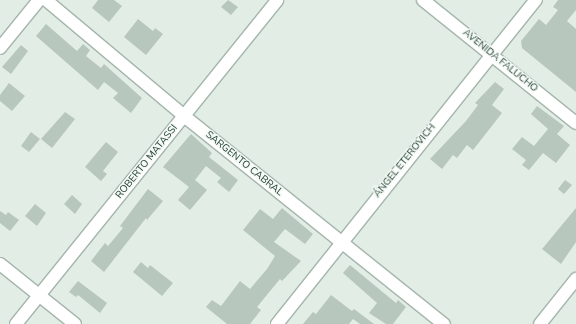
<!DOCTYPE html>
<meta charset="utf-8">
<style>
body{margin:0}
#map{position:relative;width:576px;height:324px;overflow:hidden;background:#e2ede6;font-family:"Nunito Sans",sans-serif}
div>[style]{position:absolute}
.building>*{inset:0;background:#b7c7be}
.roads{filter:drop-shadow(1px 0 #a5b5ac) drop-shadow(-1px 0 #a5b5ac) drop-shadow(0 1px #a5b5ac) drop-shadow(0 -1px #a5b5ac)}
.minor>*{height:12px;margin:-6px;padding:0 6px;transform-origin:6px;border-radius:6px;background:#fff}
span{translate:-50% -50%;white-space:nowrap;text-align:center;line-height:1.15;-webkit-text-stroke:3px #f3f9f5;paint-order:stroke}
.street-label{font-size:10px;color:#223e30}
</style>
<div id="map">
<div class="building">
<div style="clip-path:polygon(98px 0,114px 0,122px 6px,109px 22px,92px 8px)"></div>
<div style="clip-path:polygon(228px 0,238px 7px,231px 15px,221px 7px)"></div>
<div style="clip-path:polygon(558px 0,576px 0,576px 10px,567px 21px,576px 29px,576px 92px,522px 48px,521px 41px,539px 19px,546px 25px,558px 10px,553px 7px)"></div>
<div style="clip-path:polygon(138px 19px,153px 31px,155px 28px,163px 34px,146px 55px,124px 37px)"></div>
<div style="clip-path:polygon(46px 24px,77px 51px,83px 44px,90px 50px,86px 56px,101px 68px,104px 64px,142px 98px,131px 113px,113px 98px,118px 93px,104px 82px,98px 90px,36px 36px)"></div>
<div style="clip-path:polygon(21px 45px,28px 51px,11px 74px,2px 67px)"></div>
<div style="clip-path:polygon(495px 82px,504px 89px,492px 105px,502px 113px,473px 150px,467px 145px,457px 158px,453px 155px,442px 169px,430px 159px,466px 121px,478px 105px,475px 103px)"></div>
<div style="clip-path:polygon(9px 83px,25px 96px,12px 111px,0 101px,0 95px)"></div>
<div style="clip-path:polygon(537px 106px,564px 126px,557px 134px,570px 145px,556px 163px,543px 153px,529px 170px,522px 165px,526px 160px,512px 149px,522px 137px,534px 146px,548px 129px,531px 114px)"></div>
<div style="clip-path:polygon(65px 112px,75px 119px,52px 148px,41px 139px)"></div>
<div style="clip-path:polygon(31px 132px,40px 139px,29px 152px,21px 146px)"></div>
<div style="clip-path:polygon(191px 134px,212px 153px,209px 157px,238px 180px,229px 192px,217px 182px,221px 178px,206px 166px,195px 180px,207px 190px,190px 210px,178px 200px,189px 187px,163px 167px)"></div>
<div style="clip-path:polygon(106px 142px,118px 152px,103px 171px,107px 174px,101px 181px,85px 167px)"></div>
<div style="clip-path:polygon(565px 180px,572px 185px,564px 194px,558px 189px)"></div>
<div style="clip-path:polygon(148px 189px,163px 201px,147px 220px,146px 218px,104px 272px,91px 261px,105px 243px,108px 246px,123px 228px,120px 226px)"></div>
<div style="clip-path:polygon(72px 195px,82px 204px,75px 214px,64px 204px)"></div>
<div style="clip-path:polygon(35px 204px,46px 213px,37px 226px,25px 216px)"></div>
<div style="clip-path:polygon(282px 208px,313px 234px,305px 244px,285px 229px,274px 242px,301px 261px,282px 281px,280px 279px,257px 307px,261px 310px,250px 324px,227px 324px,206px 307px,212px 300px,221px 306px,240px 281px,250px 289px,267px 269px,275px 256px,243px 230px,260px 209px,273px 219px)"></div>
<div style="clip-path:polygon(576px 208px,576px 242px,561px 264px,542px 249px)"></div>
<div style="clip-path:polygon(0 211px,6px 215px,8px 212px,19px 220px,10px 231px,0 223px)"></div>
<div style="clip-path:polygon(141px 262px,148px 268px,150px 265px,173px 283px,162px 296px,133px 272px)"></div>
<div style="clip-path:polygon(350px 265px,396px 303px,398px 300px,406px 307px,393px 324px,386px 324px,369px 313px,377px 303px,343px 273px)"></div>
<div style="clip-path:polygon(78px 281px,107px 303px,100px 313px,78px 295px,76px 297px,69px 292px)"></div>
<div style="clip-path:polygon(331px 295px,352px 311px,354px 309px,374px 324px,360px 324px,353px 319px,349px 324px,303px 324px,313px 312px,316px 314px)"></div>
</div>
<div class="roads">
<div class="minor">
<div style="left:46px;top:0;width:180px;rotate:40deg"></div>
<div style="left:184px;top:116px;width:333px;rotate:38.7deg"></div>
<div style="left:423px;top:0;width:196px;rotate:38.8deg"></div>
<div style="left:0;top:48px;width:62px;rotate:-50.9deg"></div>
<div style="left:0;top:264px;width:96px;rotate:38.7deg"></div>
<div style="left:16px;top:324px;width:416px;rotate:-51.1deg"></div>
<div style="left:277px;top:324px;width:415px;rotate:-51.4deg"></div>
<div style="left:540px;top:324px;width:58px;rotate:-51.3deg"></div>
</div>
</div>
<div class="street-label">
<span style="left:500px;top:61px;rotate:39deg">AVENIDA FALUCHO</span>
<span style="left:405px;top:161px;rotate:-51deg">ÁNGEL ETEROVICH</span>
<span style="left:147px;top:162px;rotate:-51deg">ROBERTO MATASSI</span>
<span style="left:244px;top:164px;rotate:39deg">SARGENTO CABRAL</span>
</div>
</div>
